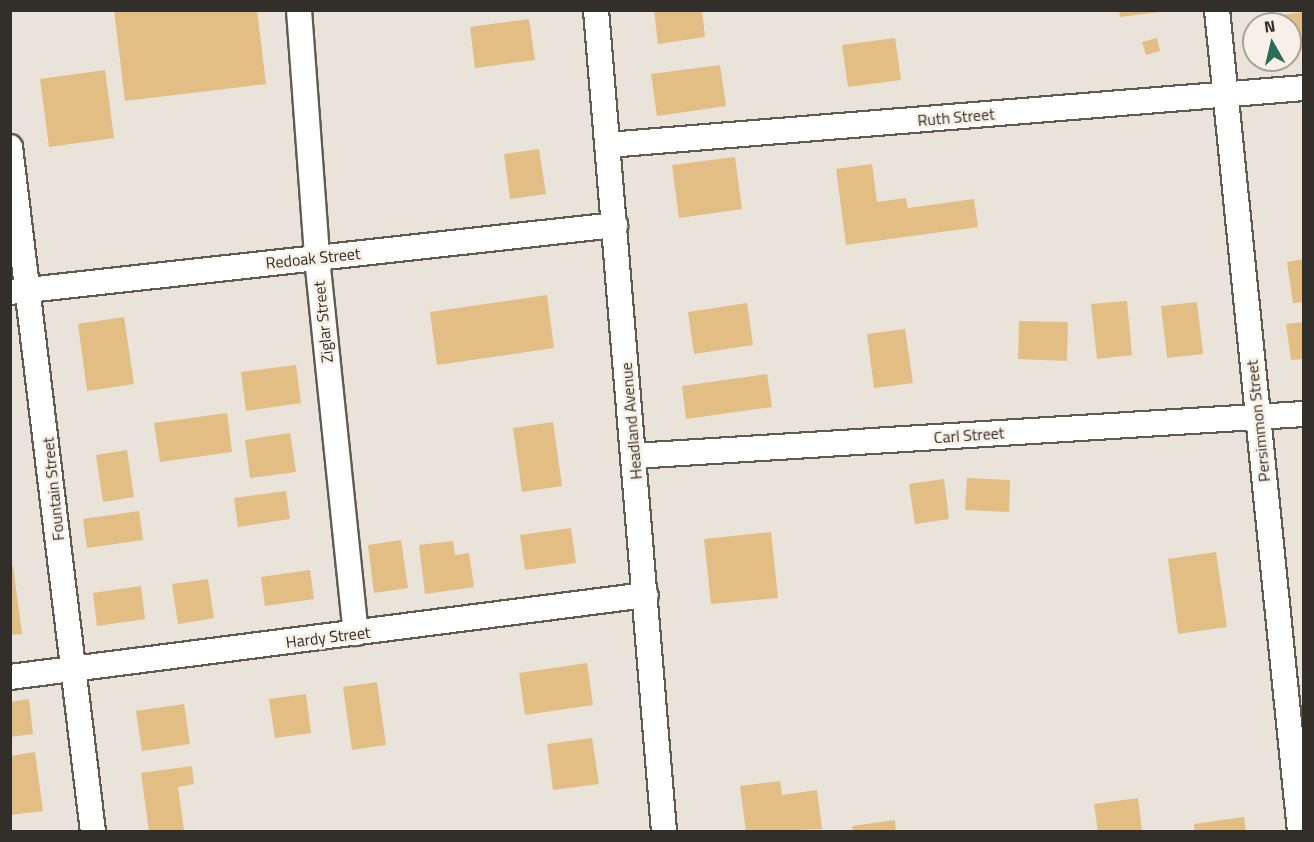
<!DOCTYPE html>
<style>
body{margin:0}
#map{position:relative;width:1314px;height:842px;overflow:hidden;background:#eae3d9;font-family:"Titillium Web",sans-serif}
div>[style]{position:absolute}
.building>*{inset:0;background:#e2be84}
.roads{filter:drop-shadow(2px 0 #615b52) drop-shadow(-2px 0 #615b52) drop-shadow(0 2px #615b52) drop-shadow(0 -2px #615b52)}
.minor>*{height:24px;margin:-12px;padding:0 12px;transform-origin:12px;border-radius:12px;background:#fff}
span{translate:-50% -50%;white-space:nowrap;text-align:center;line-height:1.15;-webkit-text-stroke:5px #f7f0e6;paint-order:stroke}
.street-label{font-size:16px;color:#322f2b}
.frame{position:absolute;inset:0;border:12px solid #322f2b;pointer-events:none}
.north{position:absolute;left:1242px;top:12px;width:60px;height:60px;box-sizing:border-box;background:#f7f0e6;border:2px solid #a8a39b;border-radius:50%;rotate:352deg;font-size:16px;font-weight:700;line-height:24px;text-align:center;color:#322f2b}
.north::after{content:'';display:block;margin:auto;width:21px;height:27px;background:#2c6c5b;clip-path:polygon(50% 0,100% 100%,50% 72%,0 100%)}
</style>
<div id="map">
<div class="building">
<div style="clip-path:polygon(114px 10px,257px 10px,266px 84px,125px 101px)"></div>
<div style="clip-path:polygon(654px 10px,702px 10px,705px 37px,658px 44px)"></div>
<div style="clip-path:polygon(1119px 10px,1159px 10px,1159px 12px,1120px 17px)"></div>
<div style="clip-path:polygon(1304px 12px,1304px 49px,1290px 51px,1290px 24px,1265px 24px,1264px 17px)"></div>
<div style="clip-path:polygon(529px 19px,535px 60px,475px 68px,470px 27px)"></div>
<div style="clip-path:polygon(895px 38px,901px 80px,848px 87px,842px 45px)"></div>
<div style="clip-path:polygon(1157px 38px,1160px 51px,1146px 55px,1142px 42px)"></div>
<div style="clip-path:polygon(720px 65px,726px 106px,657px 116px,651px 74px)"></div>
<div style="clip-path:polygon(105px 70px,114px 138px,49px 147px,40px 79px)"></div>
<div style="clip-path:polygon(539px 149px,546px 194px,510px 199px,504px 154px)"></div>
<div style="clip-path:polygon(735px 157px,742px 209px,679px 218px,672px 165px)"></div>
<div style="clip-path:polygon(872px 164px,877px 202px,906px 198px,908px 208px,974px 199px,978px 227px,846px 245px,836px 169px)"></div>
<div style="clip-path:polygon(1304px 259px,1304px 302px,1293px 303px,1287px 262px)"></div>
<div style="clip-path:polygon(547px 295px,554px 348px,437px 365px,430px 312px)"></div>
<div style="clip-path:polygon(1127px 301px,1132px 355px,1097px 359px,1091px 304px)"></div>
<div style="clip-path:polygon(1197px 302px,1203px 354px,1167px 358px,1161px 306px)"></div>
<div style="clip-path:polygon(747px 303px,753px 345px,694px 354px,688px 312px)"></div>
<div style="clip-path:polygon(124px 317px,134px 384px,87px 391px,78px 324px)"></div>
<div style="clip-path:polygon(1019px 321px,1068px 322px,1067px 361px,1018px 359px)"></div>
<div style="clip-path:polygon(1304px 322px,1304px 359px,1291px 360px,1286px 324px)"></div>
<div style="clip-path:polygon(905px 329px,913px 383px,874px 388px,867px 334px)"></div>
<div style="clip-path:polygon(296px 365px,301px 403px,246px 411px,241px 372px)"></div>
<div style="clip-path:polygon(767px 374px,772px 407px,686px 419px,682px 386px)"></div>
<div style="clip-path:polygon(227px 413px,232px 452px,160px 462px,154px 423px)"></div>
<div style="clip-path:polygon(553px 422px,562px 486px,522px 492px,513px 428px)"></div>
<div style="clip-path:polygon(290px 433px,296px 472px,250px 478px,245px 440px)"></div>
<div style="clip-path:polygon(127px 450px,134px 497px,103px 502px,96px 455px)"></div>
<div style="clip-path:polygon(967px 478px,1010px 480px,1009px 512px,965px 510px)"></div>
<div style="clip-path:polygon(944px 479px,949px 519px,915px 524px,909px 484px)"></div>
<div style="clip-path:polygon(286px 491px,290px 519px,238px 527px,234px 498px)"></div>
<div style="clip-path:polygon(139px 511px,143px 540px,87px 548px,83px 519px)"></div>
<div style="clip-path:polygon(571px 528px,576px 563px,525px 570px,520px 535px)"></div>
<div style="clip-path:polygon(771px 532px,778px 598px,711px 604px,704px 539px)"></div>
<div style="clip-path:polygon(401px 540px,408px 588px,374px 593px,368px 545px)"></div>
<div style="clip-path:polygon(453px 541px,455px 555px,469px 553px,474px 587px,425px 594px,419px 545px)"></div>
<div style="clip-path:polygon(1216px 552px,1227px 627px,1178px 634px,1168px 559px)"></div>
<div style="clip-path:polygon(13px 566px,22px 634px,10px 635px,10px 567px)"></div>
<div style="clip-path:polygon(310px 570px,314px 599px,265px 606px,261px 577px)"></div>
<div style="clip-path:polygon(208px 579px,214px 618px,178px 624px,172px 584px)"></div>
<div style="clip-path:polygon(141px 586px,145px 619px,97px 626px,93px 593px)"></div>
<div style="clip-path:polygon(587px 663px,593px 705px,525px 715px,519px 673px)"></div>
<div style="clip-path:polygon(377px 682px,386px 745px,352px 750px,343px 687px)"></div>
<div style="clip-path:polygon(306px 694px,311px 733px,275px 738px,269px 699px)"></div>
<div style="clip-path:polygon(29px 699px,33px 734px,10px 737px,10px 702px)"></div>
<div style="clip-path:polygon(184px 704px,190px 744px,142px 751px,136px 711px)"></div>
<div style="clip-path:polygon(592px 738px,599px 784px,553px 790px,547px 744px)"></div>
<div style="clip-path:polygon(35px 752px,43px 811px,10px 815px,10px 756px)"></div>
<div style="clip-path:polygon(192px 766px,194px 784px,178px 787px,184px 830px,149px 832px,141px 773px)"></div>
<div style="clip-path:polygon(780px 781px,782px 795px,817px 790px,822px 829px,746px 832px,740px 786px)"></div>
<div style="clip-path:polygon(1138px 798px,1142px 832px,1098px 832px,1094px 804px)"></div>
<div style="clip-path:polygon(1244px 817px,1246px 832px,1195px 832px,1194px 824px)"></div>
<div style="clip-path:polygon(895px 820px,896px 832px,853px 832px,852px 826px)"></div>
</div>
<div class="roads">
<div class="minor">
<div style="left:299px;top:10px;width:249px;rotate:85.8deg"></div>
<div style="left:317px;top:258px;width:377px;rotate:84.1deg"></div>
<div style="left:596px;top:10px;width:825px;rotate:85.27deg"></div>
<div style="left:1217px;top:10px;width:826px;rotate:84.23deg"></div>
<div style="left:608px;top:145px;width:698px;rotate:-4.68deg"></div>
<div style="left:10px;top:147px;width:690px;rotate:83.09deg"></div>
<div style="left:10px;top:292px;width:609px;rotate:-6.32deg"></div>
<div style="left:634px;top:456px;width:671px;rotate:-3.59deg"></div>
<div style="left:10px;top:677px;width:641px;rotate:-7.35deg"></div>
</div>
</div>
<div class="street-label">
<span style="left:956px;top:117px;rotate:-5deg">Ruth Street</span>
<span style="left:313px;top:258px;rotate:-6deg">Redoak Street</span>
<span style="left:323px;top:322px;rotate:-96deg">Ziglar Street</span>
<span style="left:631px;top:421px;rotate:-95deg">Headland Avenue</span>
<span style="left:1258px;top:421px;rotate:-96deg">Persimmon Street</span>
<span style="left:969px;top:435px;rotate:-4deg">Carl Street</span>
<span style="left:53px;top:489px;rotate:-96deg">Fountain Street</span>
<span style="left:328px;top:637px;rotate:-7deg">Hardy Street</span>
</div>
<div class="frame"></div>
<div class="north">N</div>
</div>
